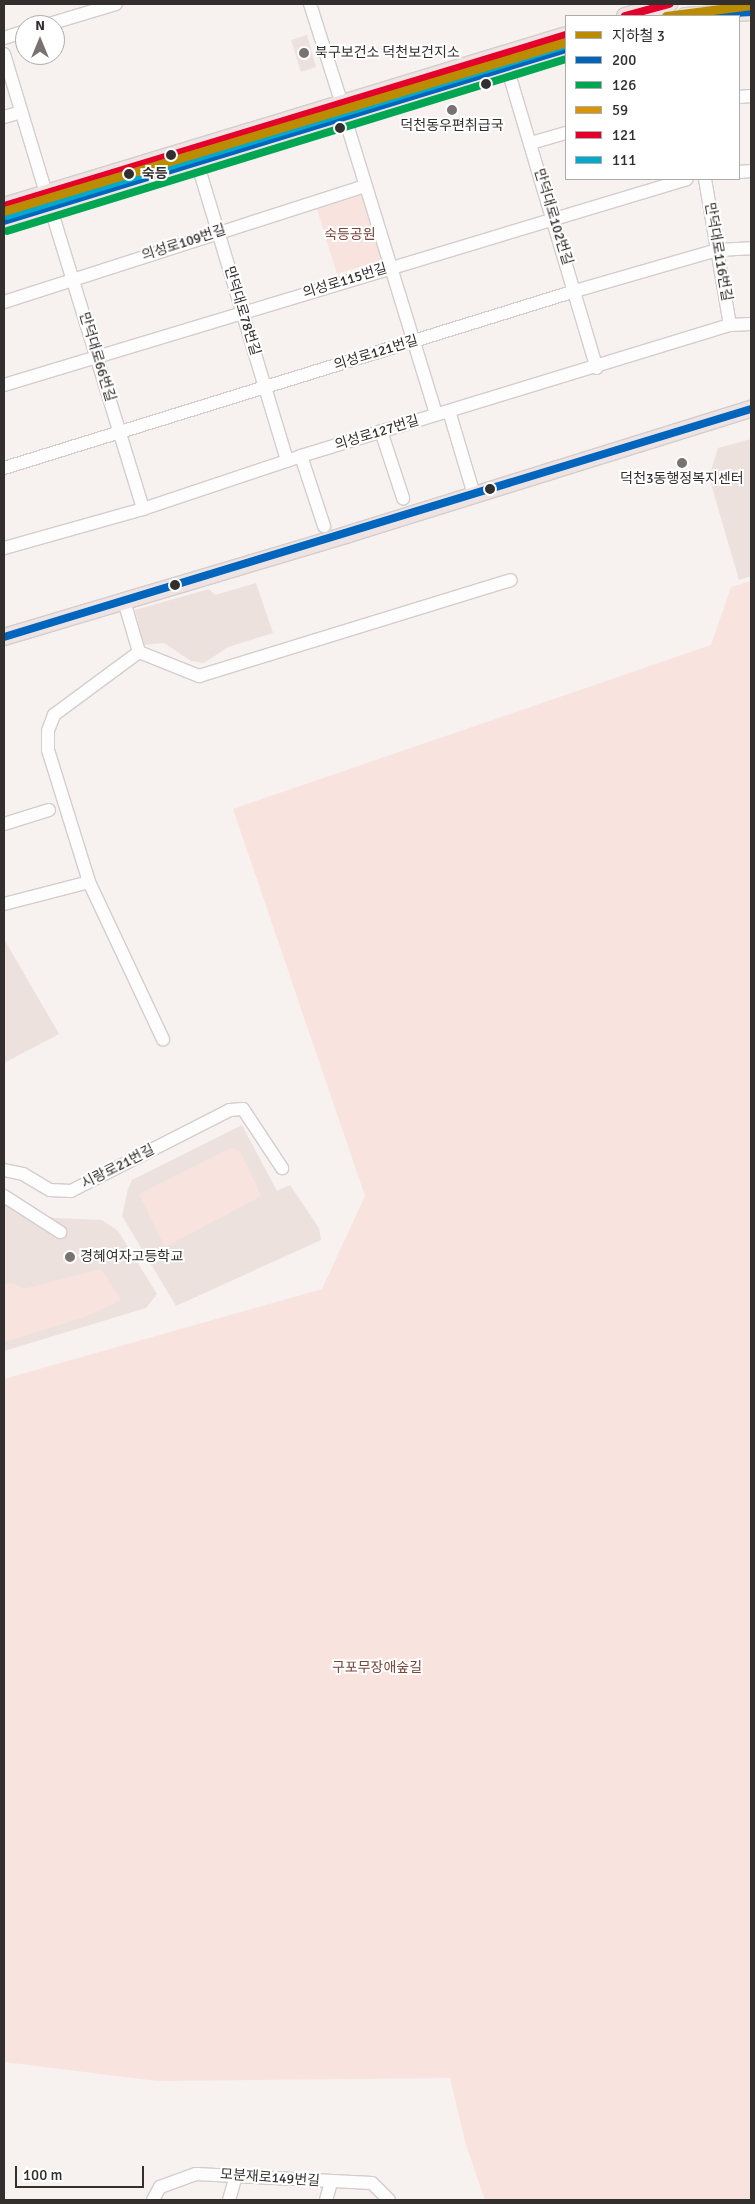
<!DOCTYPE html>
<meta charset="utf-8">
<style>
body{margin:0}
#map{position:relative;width:755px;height:2204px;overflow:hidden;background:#f7f1f0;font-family:Signika,"Noto Sans KR",sans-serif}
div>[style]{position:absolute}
.built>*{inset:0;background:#ede1de}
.green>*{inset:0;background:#f9e3de}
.roads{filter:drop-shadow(1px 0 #d3cecd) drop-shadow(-1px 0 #d3cecd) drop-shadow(0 1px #d3cecd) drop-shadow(0 -1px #d3cecd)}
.minor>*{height:12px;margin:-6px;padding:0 6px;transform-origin:6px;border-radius:6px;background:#fefdfd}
.major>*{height:16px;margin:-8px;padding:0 8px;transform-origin:8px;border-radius:8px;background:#eee3e2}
.bus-1>*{height:8px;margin:-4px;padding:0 4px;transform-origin:4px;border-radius:4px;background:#0065bd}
.bus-2>*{height:8px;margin:-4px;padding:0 4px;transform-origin:4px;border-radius:4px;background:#00a651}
.bus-3>*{height:8px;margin:-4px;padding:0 4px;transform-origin:4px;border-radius:4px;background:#da9407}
.bus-4>*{height:8px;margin:-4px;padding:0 4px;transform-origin:4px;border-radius:4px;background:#e4002b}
.bus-5>*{height:8px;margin:-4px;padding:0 4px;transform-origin:4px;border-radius:4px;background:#00a9ce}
.metro-1>*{height:9px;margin:-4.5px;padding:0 4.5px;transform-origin:4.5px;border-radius:4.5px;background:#bb8c00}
.dots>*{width:14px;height:14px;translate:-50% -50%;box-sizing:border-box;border:2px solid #fff;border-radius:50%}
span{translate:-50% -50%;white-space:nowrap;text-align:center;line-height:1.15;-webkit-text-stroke:4px #fff;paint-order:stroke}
.poi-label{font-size:14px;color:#332f2e}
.left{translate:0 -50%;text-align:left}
.stop-label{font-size:14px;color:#332f2e;font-weight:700}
.street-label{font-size:14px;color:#332f2e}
.park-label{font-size:14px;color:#7a453a}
.frame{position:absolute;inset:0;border:5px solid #332f2e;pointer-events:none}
.legend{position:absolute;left:565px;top:15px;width:175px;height:165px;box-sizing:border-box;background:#fff;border:1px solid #adacab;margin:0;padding:6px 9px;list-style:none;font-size:15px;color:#332f2e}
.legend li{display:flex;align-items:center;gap:10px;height:25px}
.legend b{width:25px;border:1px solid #adacab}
.north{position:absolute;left:15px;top:15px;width:50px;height:50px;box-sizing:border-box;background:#fff;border:1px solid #adacab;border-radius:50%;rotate:0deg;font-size:14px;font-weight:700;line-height:20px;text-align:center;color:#332f2e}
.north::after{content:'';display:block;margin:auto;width:18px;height:22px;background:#787372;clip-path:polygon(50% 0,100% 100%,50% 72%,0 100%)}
.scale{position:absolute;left:15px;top:2166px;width:129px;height:22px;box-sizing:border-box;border:2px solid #332f2e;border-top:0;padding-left:6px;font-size:15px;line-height:18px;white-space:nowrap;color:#332f2e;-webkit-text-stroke:4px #fff;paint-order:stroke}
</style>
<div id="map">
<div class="built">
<div style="clip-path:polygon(307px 35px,316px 67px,301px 72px,291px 40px)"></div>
<div style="clip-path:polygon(751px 439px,751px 576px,739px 580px,709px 477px,718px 448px)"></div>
<div style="clip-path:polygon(256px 583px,273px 633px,228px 647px,204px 663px,191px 661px,164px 643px,144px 645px,135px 610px,209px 589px,215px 595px)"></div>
<div style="clip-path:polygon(4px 939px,59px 1034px,4px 1063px)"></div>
<div style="clip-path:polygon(242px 1125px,277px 1191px,290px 1185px,319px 1228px,321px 1240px,176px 1306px,122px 1216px,128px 1189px,132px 1180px)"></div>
<div style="clip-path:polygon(4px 1205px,55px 1218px,102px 1220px,118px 1231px,157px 1294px,146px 1308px,4px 1351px)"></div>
</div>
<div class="green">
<div style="clip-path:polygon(362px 195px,382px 260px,337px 274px,317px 209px)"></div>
<div style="clip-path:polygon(751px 581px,751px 2200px,485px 2200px,466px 2145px,450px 2078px,157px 2081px,4px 2062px,4px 1379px,322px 1289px,365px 1196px,233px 809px,711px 645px,731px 587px)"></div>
<div style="clip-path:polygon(231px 1148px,240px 1151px,261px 1196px,165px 1247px,139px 1194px)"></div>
<div style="clip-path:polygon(101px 1269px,121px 1300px,85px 1317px,4px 1342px,4px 1284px,12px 1283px,24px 1289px)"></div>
</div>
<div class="roads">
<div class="minor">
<div style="left:310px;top:4px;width:105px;rotate:72.3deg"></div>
<div style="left:46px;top:25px;width:73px;rotate:-16.7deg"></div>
<div style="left:4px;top:38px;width:22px;rotate:-18deg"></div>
<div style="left:4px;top:54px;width:145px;rotate:73.2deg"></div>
<div style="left:507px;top:67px;width:314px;rotate:73.4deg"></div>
<div style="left:739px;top:97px;width:12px;rotate:-5deg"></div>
<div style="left:4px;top:117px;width:18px;rotate:-16deg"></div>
<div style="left:345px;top:118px;width:310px;rotate:72.9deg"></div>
<div style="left:531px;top:143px;width:36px;rotate:-16deg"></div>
<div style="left:197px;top:162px;width:312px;rotate:73.2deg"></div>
<div style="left:739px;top:172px;width:12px;rotate:-5deg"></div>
<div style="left:705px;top:179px;width:148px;rotate:80.3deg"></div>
<div style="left:50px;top:206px;width:317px;rotate:72.9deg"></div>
<div style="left:4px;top:302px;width:380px;rotate:-17.8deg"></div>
<div style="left:4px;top:385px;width:713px;rotate:-16.78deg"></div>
<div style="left:449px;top:411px;width:88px;rotate:73.4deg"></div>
<div style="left:381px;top:431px;width:71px;rotate:71.8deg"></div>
<div style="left:301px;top:456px;width:74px;rotate:71.8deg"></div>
<div style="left:4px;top:468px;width:598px;rotate:-17.22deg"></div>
<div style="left:575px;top:291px;width:148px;rotate:-16.1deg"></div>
<div style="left:717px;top:250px;width:34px;rotate:-3deg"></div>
<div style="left:4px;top:548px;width:144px;rotate:-15.7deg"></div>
<div style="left:143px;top:509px;width:167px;rotate:-18.5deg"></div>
<div style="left:301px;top:456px;width:449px;rotate:-17deg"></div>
<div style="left:730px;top:325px;width:21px;rotate:-3deg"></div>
<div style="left:124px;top:601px;width:53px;rotate:73.6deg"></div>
<div style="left:139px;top:652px;width:106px;rotate:143.5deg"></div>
<div style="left:54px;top:715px;width:17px;rotate:111deg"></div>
<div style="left:48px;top:731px;width:19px;rotate:90deg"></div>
<div style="left:48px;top:750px;width:138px;rotate:72.7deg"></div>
<div style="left:89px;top:882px;width:174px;rotate:64.8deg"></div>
<div style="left:139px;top:652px;width:65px;rotate:21.8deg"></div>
<div style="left:199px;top:676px;width:326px;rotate:-17.1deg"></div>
<div style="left:4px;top:824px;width:47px;rotate:-17.3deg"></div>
<div style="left:4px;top:904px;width:88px;rotate:-14.5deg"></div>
<div style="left:4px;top:1170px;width:19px;rotate:12deg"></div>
<div style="left:23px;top:1174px;width:31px;rotate:31deg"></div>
<div style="left:50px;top:1190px;width:21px;rotate:3deg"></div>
<div style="left:71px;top:1191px;width:178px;rotate:-27deg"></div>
<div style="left:230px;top:1110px;width:13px;rotate:-4deg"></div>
<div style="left:243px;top:1109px;width:71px;rotate:56.5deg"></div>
<div style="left:4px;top:1196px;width:67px;rotate:32.7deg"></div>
<div style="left:153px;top:2200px;width:15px;rotate:-62deg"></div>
<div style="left:160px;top:2187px;width:38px;rotate:-20deg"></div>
<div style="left:196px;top:2174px;width:176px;rotate:2.9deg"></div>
<div style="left:372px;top:2183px;width:24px;rotate:45deg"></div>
<div style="left:229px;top:2200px;width:25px;rotate:-74deg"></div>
<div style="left:326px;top:2200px;width:19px;rotate:-74deg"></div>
</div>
<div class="major">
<div style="left:625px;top:16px;width:46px;rotate:-15.3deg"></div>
<div style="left:685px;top:16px;width:66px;rotate:-3.5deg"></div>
<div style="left:4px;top:206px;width:587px;rotate:-16.92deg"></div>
<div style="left:4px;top:221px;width:588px;rotate:-17.02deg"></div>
<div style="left:4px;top:637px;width:360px;rotate:-16.6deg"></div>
<div style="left:349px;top:534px;width:421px;rotate:-17.3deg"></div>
</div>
</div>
<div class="bus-1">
<div style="left:685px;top:16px;width:66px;rotate:-3.5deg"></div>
<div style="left:4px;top:221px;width:588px;rotate:-17.02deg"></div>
<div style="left:4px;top:637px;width:781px;rotate:-16.97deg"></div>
</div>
<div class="bus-2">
<div style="left:7px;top:231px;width:585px;rotate:-17.1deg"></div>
</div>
<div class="bus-3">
<div style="left:4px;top:211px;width:585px;rotate:-17.1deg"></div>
</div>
<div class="bus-4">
<div style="left:625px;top:16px;width:46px;rotate:-15.3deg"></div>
<div style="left:4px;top:206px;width:587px;rotate:-16.92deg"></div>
</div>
<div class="bus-5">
<div style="left:7px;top:216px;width:585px;rotate:-17.01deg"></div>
</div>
<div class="metro-1">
<div style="left:666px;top:16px;width:86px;rotate:-7.4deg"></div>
<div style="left:4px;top:211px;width:587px;rotate:-16.74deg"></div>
</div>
<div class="dots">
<div style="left:304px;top:53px;background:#787372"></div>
<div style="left:486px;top:84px;background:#332f2e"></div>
<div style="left:452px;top:110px;background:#787372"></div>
<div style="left:340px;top:128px;background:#332f2e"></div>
<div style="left:171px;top:155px;background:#332f2e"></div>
<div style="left:129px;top:174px;background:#332f2e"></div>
<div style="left:682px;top:463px;background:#787372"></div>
<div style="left:490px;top:489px;background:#332f2e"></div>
<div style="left:175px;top:585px;background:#332f2e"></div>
<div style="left:70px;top:1257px;background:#787372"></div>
</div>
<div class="poi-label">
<span class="left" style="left:315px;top:53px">북구보건소 덕천보건지소</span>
<span style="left:452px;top:126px">덕천동우편취급국</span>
<span style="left:682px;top:479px">덕천3동행정복지센터</span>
<span class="left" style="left:80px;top:1257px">경혜여자고등학교</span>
</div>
<div class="stop-label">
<span class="left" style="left:142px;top:174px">숙등</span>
</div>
<div class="street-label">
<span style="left:553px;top:217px;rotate:73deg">만덕대로102번길</span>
<span style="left:184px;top:243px;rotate:-18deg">의성로109번길</span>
<span style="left:718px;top:252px;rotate:80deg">만덕대로116번길</span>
<span style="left:345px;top:281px;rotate:-17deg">의성로115번길</span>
<span style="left:242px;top:311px;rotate:73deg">만덕대로78번길</span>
<span style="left:376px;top:353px;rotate:-17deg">의성로121번길</span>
<span style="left:97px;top:357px;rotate:73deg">만덕대로66번길</span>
<span style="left:377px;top:433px;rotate:-17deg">의성로127번길</span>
<span style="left:118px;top:1167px;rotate:-27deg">시랑로21번길</span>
<span style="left:270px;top:2178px;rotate:4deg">모분재로149번길</span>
</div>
<div class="park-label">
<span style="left:350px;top:235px">숙등공원</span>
<span style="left:377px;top:1668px">구포무장애숲길</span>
</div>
<div class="frame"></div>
<ul class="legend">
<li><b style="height:6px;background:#bb8c00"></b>지하철 3</li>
<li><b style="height:6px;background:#0065bd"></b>200</li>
<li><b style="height:6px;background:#00a651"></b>126</li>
<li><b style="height:6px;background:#da9407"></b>59</li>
<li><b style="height:6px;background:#e4002b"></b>121</li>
<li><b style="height:6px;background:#00a9ce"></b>111</li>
</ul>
<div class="north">N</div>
<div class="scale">100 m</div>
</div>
